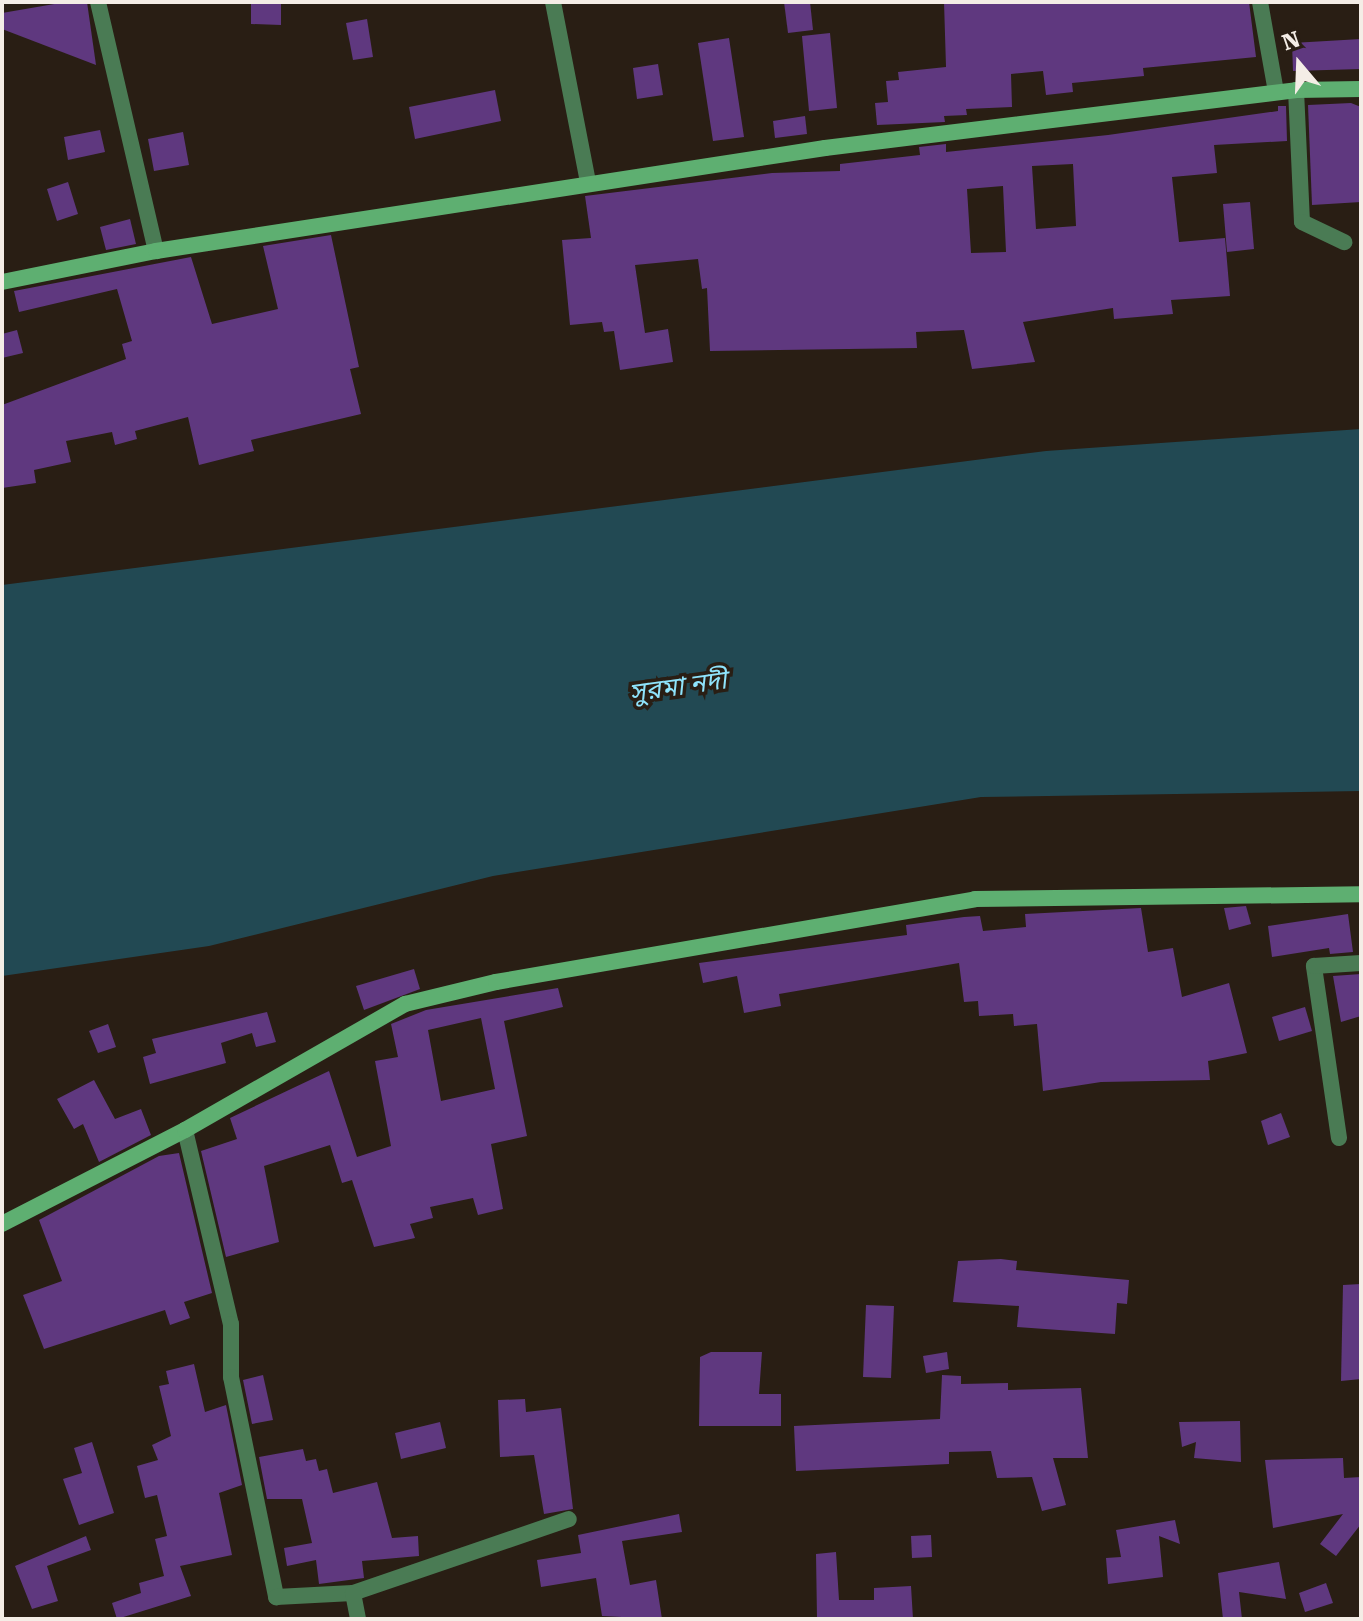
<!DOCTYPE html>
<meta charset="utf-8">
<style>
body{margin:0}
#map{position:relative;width:1363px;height:1621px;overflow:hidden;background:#291e14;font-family:"Roboto Serif","Noto Sans Bengali",serif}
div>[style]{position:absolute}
.water>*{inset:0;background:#224953}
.building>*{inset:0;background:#5f387f}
.street>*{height:16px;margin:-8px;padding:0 8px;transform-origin:8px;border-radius:8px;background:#4a7b54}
.secondary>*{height:16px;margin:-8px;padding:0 8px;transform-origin:8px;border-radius:8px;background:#5eaf71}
span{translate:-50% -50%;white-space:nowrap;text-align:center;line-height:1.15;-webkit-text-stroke:7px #291e14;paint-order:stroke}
.water-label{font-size:26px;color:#8fe4fc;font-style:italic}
.frame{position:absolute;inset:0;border:4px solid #f4ede6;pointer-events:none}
.north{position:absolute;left:1259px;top:24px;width:80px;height:80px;-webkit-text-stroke:6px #291e14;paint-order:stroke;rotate:341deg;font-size:22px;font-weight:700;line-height:32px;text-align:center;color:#f4ede6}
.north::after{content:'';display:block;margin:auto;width:28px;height:36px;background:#f4ede6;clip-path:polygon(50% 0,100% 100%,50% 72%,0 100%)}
</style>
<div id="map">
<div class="water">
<div style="clip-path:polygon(1361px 429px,1361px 791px,981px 797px,493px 876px,209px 946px,2px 976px,2px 585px,1046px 451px)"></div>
</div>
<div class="building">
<div style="clip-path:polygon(66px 2px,87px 2px,96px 65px,2px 29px,2px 13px)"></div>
<div style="clip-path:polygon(251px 2px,281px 2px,281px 25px,251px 24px)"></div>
<div style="clip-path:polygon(784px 2px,810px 2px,813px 30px,788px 33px)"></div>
<div style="clip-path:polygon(944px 2px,1249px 2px,1256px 57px,1143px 68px,1144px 76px,1072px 83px,1073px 92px,1046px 95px,1043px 71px,1011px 74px,1012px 107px,966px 109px,967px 115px,944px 116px,945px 122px,877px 125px,875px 103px,888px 102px,886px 81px,899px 80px,898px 72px,946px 67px)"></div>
<div style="clip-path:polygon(367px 19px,373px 57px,353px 60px,346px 23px)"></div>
<div style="clip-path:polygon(830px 33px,837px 108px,809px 111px,802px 36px)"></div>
<div style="clip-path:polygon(729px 38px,744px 137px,713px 141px,698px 43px)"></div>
<div style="clip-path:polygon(1361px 39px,1361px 69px,1293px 71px,1292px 43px)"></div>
<div style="clip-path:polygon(658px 64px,663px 95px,637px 99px,633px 68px)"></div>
<div style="clip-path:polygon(495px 90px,501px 121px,415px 139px,409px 107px)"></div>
<div style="clip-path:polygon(1351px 103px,1361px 107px,1361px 202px,1312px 205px,1308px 105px)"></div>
<div style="clip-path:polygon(evenodd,1278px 106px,1286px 106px,1287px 141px,1214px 145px,1217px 173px,1172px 177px,1179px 242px,1225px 238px,1230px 296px,1171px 300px,1173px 314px,1114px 319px,1113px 308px,1023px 322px,1035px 362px,972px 369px,964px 330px,916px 332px,917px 348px,710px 351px,707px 288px,702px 289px,698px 259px,635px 265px,645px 333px,668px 329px,673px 362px,620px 370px,614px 331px,604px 332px,602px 322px,570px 325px,562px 240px,591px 238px,585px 196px,772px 173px,840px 171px,840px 164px,920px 155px,919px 147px,946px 144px,946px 152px,1108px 135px,1278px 111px,1278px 106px,1073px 164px,1076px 226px,1036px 229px,1032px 166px,1073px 164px,1278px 106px,1003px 186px,1006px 252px,971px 253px,967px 189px,1003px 186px)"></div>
<div style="clip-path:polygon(805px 116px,807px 134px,775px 138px,773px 121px)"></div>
<div style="clip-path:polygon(100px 130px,105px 152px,68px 160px,64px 137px)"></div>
<div style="clip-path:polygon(183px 132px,189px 165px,154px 171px,148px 139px)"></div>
<div style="clip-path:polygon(68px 182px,78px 214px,57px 221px,47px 189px)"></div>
<div style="clip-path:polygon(1250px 202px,1254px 249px,1227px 252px,1223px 204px)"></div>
<div style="clip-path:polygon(130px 219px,136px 244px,106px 250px,100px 227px)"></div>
<div style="clip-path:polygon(331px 235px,359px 367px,350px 369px,361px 414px,251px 440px,254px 451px,199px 465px,188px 417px,135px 431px,137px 439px,115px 445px,112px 432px,66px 441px,71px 462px,34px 470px,36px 483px,2px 488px,2px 405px,126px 359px,122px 344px,132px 341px,117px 289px,19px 312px,14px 291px,191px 257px,212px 324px,278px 309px,263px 246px)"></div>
<div style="clip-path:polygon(17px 330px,23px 353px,2px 358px,2px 334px)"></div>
<div style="clip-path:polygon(1246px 906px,1251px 924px,1229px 930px,1224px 908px)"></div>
<div style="clip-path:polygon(1141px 908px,1148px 952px,1173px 948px,1182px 997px,1229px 983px,1247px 1053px,1208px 1061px,1210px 1080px,1101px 1082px,1043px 1091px,1037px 1024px,1014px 1026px,1013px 1014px,979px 1016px,978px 1001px,964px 1002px,959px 963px,779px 994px,781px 1006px,744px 1013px,737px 976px,703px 983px,699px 963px,907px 935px,906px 925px,964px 917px,980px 916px,983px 931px,1026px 927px,1025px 914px)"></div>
<div style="clip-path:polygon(1348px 914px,1353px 952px,1330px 954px,1329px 948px,1272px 957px,1268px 926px)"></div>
<div style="clip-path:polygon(414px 969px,420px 989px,364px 1010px,356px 986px)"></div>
<div style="clip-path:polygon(1361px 974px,1361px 1016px,1341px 1022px,1333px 976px)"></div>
<div style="clip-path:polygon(evenodd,558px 988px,563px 1007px,504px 1021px,527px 1136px,491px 1144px,503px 1209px,478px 1215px,473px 1198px,430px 1207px,433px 1218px,410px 1224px,415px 1238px,374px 1247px,352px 1180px,342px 1183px,330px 1145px,264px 1166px,279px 1242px,226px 1257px,201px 1151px,237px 1139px,230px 1118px,329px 1071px,357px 1157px,391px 1146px,375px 1061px,398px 1057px,391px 1024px,426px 1010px,558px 988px,481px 1018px,495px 1089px,441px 1101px,428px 1030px,481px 1018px)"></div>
<div style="clip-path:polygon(1305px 1007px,1312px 1031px,1279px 1041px,1272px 1017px)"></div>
<div style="clip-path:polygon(267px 1012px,276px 1042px,256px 1047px,252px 1033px,221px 1043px,226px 1063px,150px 1084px,143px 1057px,156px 1053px,152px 1039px)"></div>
<div style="clip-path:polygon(108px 1024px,116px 1047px,98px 1053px,89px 1031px)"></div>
<div style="clip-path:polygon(94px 1080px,115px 1119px,141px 1109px,151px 1135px,99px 1162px,83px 1124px,74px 1129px,57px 1099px)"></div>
<div style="clip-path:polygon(1281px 1113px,1290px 1137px,1268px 1145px,1261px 1121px)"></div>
<div style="clip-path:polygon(179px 1153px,212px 1293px,184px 1302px,190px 1318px,170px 1325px,165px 1310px,44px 1349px,23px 1295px,62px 1281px,39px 1220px,159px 1156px)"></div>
<div style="clip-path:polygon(1001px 1259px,1017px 1261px,1016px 1270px,1129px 1280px,1127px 1304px,1117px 1303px,1115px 1334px,1017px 1327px,1019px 1306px,953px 1302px,958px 1261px)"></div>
<div style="clip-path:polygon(1361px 1284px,1361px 1379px,1341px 1381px,1343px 1285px)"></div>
<div style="clip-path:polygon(866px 1305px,894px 1306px,891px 1378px,863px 1377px)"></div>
<div style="clip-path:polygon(711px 1352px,762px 1352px,759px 1394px,781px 1394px,781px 1426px,699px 1426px,700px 1357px)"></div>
<div style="clip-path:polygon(947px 1352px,949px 1369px,926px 1373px,923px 1356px)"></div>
<div style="clip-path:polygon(194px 1364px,205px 1412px,226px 1405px,242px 1485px,219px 1493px,232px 1555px,180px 1566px,191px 1596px,117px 1619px,112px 1603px,141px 1593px,139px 1583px,164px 1576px,155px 1539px,167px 1536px,157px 1495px,145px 1498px,137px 1466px,158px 1460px,152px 1445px,171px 1436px,159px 1386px,169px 1384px,166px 1371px)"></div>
<div style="clip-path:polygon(263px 1375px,273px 1420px,252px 1424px,243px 1380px)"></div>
<div style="clip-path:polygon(942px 1375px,961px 1376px,961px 1384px,1008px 1383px,1008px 1390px,1081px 1388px,1088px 1458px,1053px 1458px,1066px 1505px,1042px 1511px,1032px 1477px,997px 1478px,991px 1451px,949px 1452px,949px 1464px,796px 1471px,794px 1426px,940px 1419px)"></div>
<div style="clip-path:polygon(525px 1399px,526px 1412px,561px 1408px,573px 1509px,544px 1514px,534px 1455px,500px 1457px,498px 1400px)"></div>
<div style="clip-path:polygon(1240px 1421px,1241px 1462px,1194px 1458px,1196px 1442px,1182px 1447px,1179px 1422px)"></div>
<div style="clip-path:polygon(440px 1422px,446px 1448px,401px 1459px,395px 1433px)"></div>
<div style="clip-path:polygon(92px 1442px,114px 1513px,79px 1525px,63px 1479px,82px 1473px,74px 1448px)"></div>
<div style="clip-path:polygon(303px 1449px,306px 1461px,316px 1459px,319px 1471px,327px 1469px,333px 1493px,377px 1482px,392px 1538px,418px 1536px,419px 1556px,362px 1561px,364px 1578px,319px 1584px,316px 1560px,287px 1566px,284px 1548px,312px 1543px,302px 1499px,267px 1499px,259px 1457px)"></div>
<div style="clip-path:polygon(1343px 1458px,1344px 1478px,1361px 1477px,1361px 1524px,1336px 1556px,1320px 1544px,1343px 1514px,1273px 1528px,1265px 1460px)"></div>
<div style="clip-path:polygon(679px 1514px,682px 1532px,622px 1541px,630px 1585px,656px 1580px,662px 1619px,602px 1616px,596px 1578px,541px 1587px,537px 1560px,581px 1553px,578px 1535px)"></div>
<div style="clip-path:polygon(1175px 1520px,1180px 1544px,1159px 1536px,1163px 1577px,1108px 1584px,1106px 1558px,1121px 1557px,1116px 1530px)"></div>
<div style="clip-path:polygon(931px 1535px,932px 1557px,912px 1558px,911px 1536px)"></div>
<div style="clip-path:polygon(86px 1536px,91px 1550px,47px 1566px,58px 1601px,32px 1609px,15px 1566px)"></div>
<div style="clip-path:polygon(836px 1552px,839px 1600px,874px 1600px,874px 1588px,911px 1586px,913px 1619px,817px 1619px,816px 1554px)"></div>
<div style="clip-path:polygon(1279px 1562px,1286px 1599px,1239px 1592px,1242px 1619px,1223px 1619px,1218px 1573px)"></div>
<div style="clip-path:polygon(1326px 1583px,1333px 1603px,1305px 1612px,1299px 1593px)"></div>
</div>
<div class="street">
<div style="left:98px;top:2px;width:256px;rotate:76.9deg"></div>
<div style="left:553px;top:2px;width:183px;rotate:79deg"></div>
<div style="left:1260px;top:2px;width:91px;rotate:79.9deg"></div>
<div style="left:1296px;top:90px;width:132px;rotate:87.4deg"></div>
<div style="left:1302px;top:222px;width:47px;rotate:25.5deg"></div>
<div style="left:185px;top:1130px;width:199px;rotate:76.7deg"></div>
<div style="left:231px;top:1324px;width:53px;rotate:90deg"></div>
<div style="left:231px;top:1377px;width:225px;rotate:78.4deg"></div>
<div style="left:276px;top:1597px;width:77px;rotate:-3deg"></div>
<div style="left:353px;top:1593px;width:228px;rotate:-18.9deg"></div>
<div style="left:1339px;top:1138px;width:174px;rotate:-98.3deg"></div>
<div style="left:1314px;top:966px;width:47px;rotate:-3.7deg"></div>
<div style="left:353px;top:1593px;width:26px;rotate:79deg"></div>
</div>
<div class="secondary">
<div style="left:2px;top:282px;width:157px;rotate:-11.4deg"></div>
<div style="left:156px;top:251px;width:677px;rotate:-8.75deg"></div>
<div style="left:825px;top:148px;width:475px;rotate:-7deg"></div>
<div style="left:1296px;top:90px;width:65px;rotate:-0.9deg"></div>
<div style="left:2px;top:1224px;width:206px;rotate:-27.2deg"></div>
<div style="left:185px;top:1130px;width:254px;rotate:-29.8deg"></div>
<div style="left:405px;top:1004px;width:94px;rotate:-13.6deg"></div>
<div style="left:496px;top:982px;width:486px;rotate:-9.8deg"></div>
<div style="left:975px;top:899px;width:386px;rotate:-0.7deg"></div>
</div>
<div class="water-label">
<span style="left:678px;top:687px;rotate:-8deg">সুরমা নদী</span>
</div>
<div class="frame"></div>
<div class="north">N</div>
</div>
